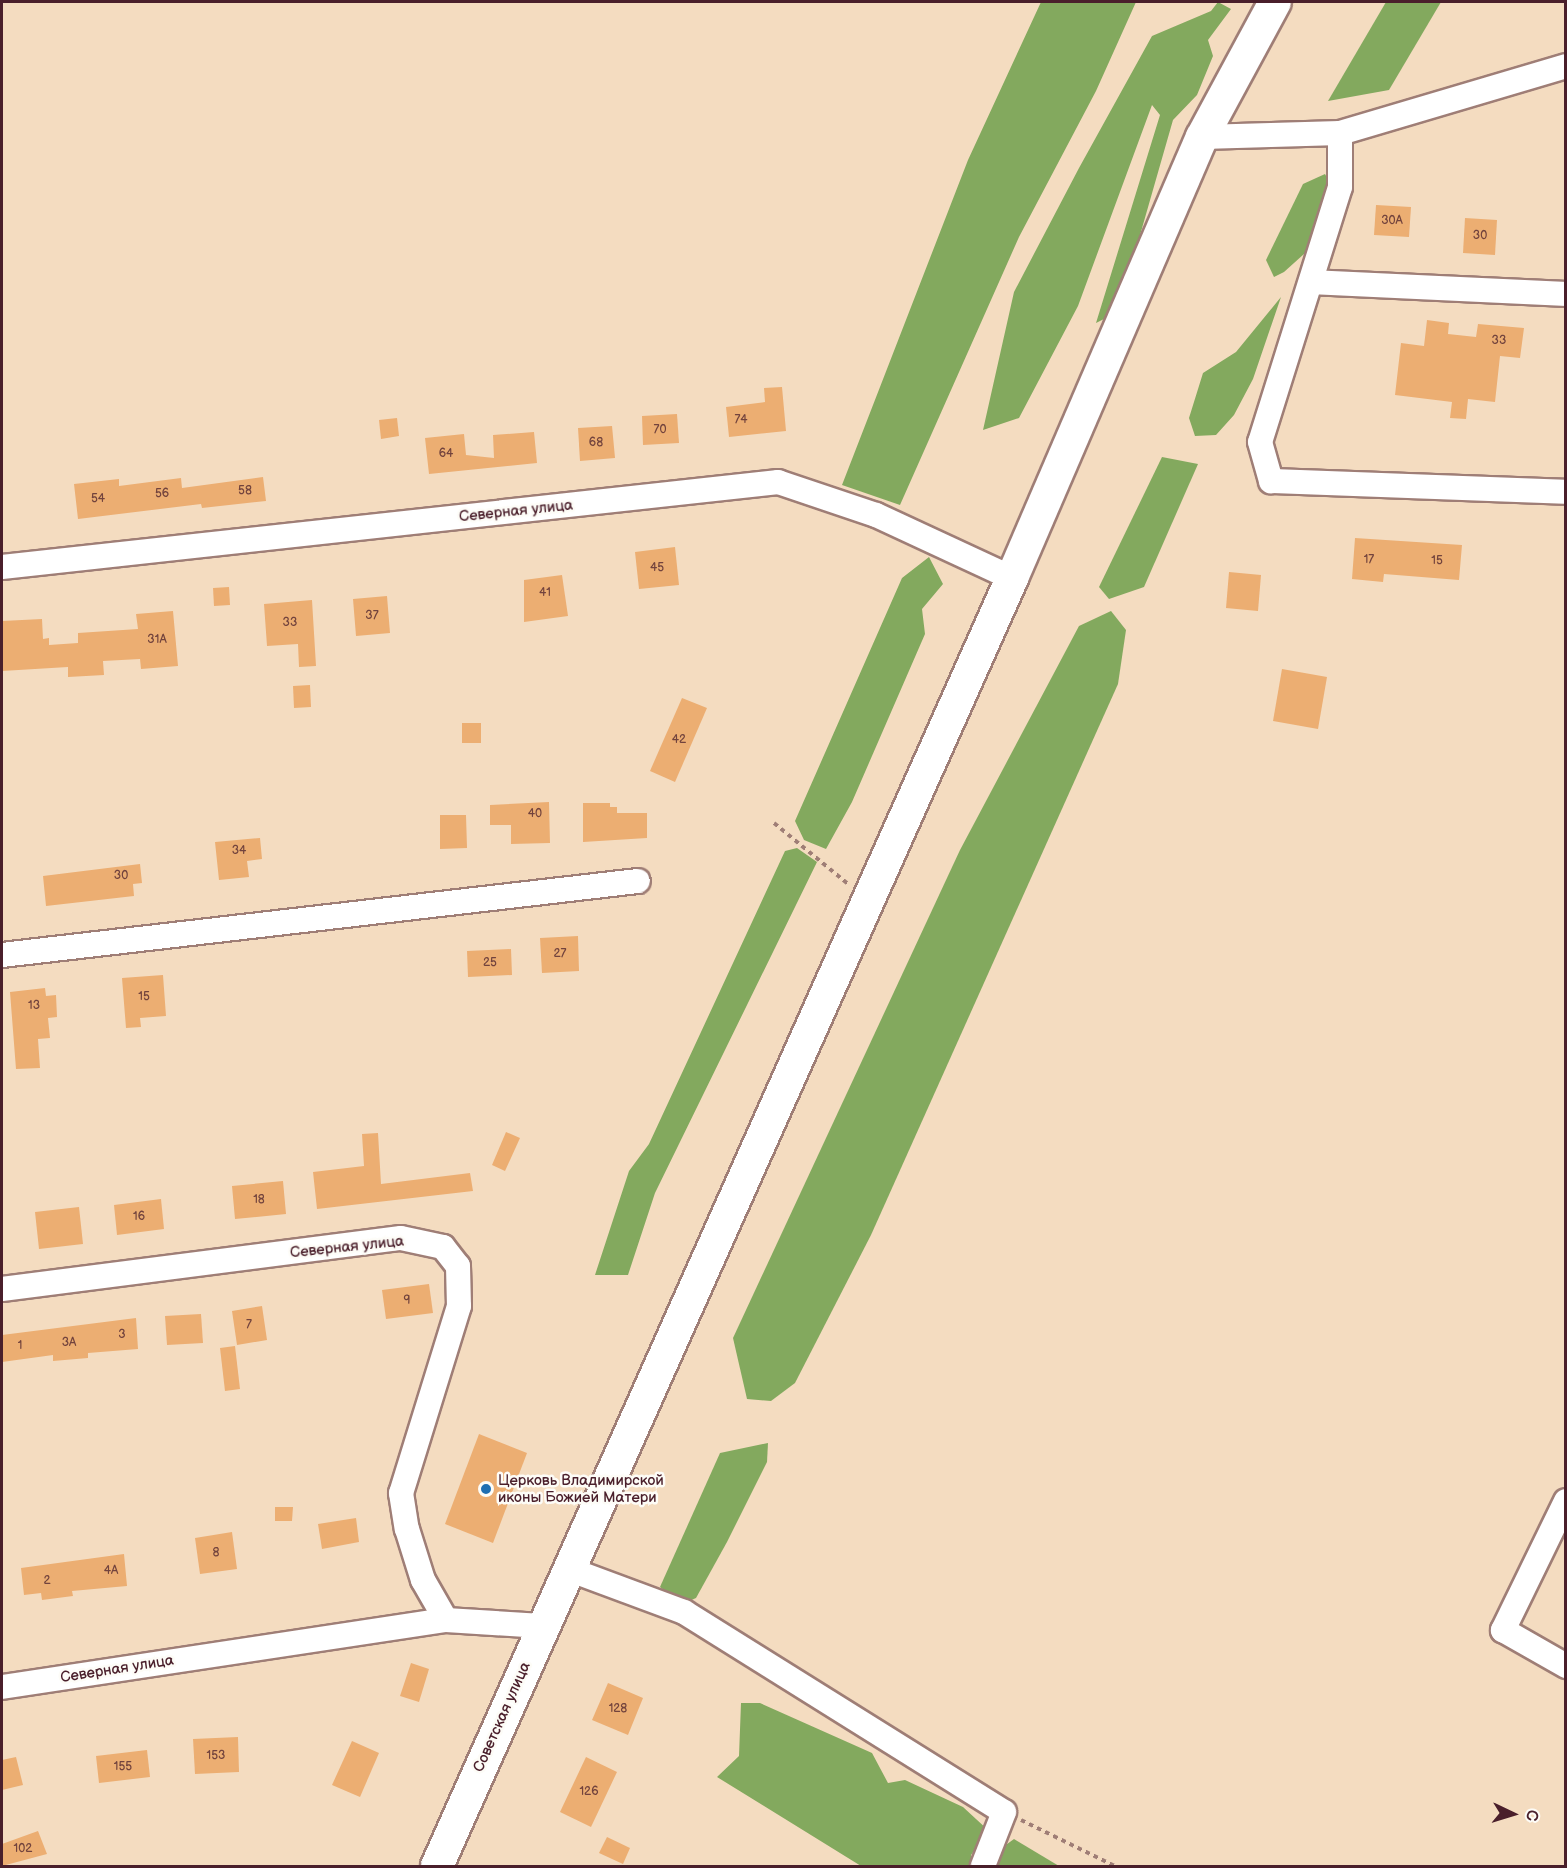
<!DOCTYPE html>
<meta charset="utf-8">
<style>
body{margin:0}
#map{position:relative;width:1567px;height:1868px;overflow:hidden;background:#f4dcc0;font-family:"Balsamiq Sans",sans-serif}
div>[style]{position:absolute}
.forest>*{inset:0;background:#83a95e}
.building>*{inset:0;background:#ecae72}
.path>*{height:4px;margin-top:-2px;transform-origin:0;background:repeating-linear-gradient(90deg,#9f7e76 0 4.5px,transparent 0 9px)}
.roads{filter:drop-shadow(2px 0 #9f7e76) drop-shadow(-2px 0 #9f7e76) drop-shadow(0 2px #9f7e76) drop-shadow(0 -2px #9f7e76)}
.minor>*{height:24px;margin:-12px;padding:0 12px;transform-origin:12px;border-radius:12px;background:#fff}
.major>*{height:32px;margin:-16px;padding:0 16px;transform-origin:16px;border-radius:16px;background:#fff}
.dots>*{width:16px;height:16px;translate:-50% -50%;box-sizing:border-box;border:3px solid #fdfcf7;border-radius:50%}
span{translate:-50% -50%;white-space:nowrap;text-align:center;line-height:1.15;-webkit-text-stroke:5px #fdfcf7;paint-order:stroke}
.number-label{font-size:12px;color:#72433d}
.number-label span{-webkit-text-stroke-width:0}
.street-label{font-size:15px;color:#4a1f2b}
.poi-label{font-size:15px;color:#4a1f2b}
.left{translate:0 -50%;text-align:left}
.frame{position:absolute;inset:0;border:3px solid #4a1f2b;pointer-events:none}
.north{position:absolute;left:1483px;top:1784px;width:60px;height:60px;-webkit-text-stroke:4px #fdfcf7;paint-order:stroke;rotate:94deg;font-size:16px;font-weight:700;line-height:24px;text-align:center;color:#4a1f2b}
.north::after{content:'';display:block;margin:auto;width:21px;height:27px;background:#4a1f2b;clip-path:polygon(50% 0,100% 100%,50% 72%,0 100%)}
</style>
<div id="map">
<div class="forest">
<div style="clip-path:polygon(1041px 2px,1136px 2px,1096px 91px,1019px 237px,900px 505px,842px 485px,968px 160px)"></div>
<div style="clip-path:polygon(1218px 2px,1231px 9px,1208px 40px,1213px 56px,1197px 95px,1173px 120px,1118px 312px,1096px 323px,1160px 115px,1152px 105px,1078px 306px,1019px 418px,983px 430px,1014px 292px,1079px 168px,1152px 36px,1211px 11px)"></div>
<div style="clip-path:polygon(1386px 2px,1441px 2px,1389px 90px,1328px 101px)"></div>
<div style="clip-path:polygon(1325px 174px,1332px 187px,1314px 245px,1284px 272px,1274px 277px,1266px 260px,1303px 184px)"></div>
<div style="clip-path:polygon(1281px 297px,1253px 379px,1234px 415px,1216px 435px,1195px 436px,1189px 418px,1203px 373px,1236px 352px)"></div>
<div style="clip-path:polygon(1162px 457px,1198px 464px,1144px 587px,1109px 599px,1099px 587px)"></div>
<div style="clip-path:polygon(929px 557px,943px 584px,922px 609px,925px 634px,852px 802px,826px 849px,804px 840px,795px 821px,902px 578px)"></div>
<div style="clip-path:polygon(1111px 611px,1126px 630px,1118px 684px,871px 1235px,795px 1383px,771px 1401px,747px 1399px,733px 1338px,960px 850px,1079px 626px)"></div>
<div style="clip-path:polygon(797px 848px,817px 862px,655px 1193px,628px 1275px,595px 1275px,629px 1171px,649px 1144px,785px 851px)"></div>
<div style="clip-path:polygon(768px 1443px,767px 1462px,727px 1542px,696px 1598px,682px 1604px,660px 1587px,720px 1453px)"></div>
<div style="clip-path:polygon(741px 1703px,760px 1703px,872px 1753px,888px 1783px,905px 1780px,963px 1807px,989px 1831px,971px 1855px,971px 1866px,861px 1866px,717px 1777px,739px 1756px)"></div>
<div style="clip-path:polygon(1014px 1839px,1059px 1866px,985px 1866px,985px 1860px)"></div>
</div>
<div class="building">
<div style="clip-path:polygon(1376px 205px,1411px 207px,1409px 237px,1374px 235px)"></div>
<div style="clip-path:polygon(1465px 218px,1497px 220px,1495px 255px,1463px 253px)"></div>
<div style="clip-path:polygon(1427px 320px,1449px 323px,1448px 334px,1476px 337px,1478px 324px,1524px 328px,1520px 358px,1500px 356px,1495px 402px,1468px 399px,1466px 419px,1450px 418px,1452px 402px,1395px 395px,1401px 343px,1424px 346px)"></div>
<div style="clip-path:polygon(782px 387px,786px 431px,729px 437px,726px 407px,765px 402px,764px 388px)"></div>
<div style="clip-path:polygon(677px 414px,679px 443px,643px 445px,642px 416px)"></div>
<div style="clip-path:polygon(397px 418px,399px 436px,381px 439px,379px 420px)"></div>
<div style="clip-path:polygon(612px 426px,615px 458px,580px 461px,578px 428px)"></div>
<div style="clip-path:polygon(534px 432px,537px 463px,429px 474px,425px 438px,464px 434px,466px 455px,494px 458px,493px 435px)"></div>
<div style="clip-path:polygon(263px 477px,266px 501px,202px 508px,201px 504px,78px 519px,74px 484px,119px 479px,119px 486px,181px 478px,182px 488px)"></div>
<div style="clip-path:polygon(1355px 538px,1462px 545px,1459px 580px,1384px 574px,1383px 582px,1352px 579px)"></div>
<div style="clip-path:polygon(675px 547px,679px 585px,639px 589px,635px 552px)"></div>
<div style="clip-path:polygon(1229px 572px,1261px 575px,1258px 611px,1226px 608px)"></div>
<div style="clip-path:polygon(562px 575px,568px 616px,524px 622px,524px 580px)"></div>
<div style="clip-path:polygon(229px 587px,230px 605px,214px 606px,213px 588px)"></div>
<div style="clip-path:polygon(387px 596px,390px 633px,356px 636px,353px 599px)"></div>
<div style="clip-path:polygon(312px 600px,316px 666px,299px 667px,298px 644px,267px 646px,264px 604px)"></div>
<div style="clip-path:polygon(173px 611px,178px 666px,141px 669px,140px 659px,103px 661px,104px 675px,68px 677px,68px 667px,2px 671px,2px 621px,42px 619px,43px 639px,49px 638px,49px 645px,78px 643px,78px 633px,138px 629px,136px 614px)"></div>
<div style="clip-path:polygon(1282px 669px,1327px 677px,1318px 729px,1273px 721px)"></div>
<div style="clip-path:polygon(310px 685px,311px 707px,294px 708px,293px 686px)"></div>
<div style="clip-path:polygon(682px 698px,707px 708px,675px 782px,650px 771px)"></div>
<div style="clip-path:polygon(462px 723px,481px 723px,481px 743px,462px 743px)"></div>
<div style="clip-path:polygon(549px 802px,550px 843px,511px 844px,511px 825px,490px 825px,490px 805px)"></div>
<div style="clip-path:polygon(583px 803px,610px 803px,610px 807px,617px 807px,617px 813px,647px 813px,647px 838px,583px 842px)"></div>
<div style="clip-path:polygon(440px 815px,466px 815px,467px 848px,440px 849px)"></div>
<div style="clip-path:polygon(260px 838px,262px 859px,247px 861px,249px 877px,219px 880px,215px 842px)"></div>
<div style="clip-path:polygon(140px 864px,142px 883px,133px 884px,134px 896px,46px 906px,43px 876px)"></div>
<div style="clip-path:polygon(578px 936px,579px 971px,542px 973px,540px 938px)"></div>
<div style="clip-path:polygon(511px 949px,512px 975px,468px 977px,467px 951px)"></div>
<div style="clip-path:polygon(163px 975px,166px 1016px,140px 1018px,141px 1027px,126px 1028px,122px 978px)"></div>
<div style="clip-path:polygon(45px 988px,46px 996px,56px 995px,57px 1017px,48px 1018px,50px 1038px,38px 1039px,40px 1068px,16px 1069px,10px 992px)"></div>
<div style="clip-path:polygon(506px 1132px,520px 1138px,505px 1171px,492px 1165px)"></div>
<div style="clip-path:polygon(378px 1133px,381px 1184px,470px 1173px,473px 1191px,317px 1209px,313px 1172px,364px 1166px,362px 1134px)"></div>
<div style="clip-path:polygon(283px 1181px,286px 1214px,235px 1219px,232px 1186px)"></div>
<div style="clip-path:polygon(161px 1199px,164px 1229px,117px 1235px,114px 1205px)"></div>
<div style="clip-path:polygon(79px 1207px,83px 1244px,39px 1249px,35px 1212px)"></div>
<div style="clip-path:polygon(429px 1284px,433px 1313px,386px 1319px,382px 1290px)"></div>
<div style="clip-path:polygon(262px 1306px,267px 1340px,237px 1345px,232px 1311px)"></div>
<div style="clip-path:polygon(201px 1314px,203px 1343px,167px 1345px,165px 1316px)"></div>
<div style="clip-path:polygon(136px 1318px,138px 1349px,88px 1353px,88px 1358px,53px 1361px,53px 1355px,2px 1362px,2px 1335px)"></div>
<div style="clip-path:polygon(235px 1346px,240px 1389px,225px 1391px,220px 1348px)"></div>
<div style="clip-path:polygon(479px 1434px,527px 1453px,493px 1543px,445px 1524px)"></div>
<div style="clip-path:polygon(275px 1507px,293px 1507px,292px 1521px,275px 1521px)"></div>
<div style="clip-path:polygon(356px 1518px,359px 1542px,322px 1549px,318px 1524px)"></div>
<div style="clip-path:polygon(232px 1532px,237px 1569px,200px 1574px,195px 1538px)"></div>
<div style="clip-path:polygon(124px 1554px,127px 1586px,72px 1591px,73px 1596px,42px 1600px,41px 1593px,24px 1595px,21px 1568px)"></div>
<div style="clip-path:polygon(411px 1663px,429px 1669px,419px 1702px,400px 1696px)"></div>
<div style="clip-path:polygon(608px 1683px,643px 1698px,628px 1735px,592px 1720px)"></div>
<div style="clip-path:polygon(238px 1737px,239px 1772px,195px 1774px,193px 1739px)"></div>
<div style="clip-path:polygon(352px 1741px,379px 1753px,360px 1797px,332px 1785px)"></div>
<div style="clip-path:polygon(147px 1750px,150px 1777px,99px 1783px,96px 1756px)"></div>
<div style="clip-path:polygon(16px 1757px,23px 1785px,2px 1790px,2px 1760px)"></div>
<div style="clip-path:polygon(586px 1757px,617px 1772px,591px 1827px,560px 1812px)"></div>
<div style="clip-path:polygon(38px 1831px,47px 1854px,2px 1866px,2px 1844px)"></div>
<div style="clip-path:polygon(607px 1837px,630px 1848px,623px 1864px,599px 1853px)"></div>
</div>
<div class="path">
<div style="left:774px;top:823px;width:96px;rotate:39.5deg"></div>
<div style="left:1021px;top:1820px;width:105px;rotate:26.1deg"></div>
</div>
<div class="roads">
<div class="minor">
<div style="left:1340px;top:133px;width:54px;rotate:90deg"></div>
<div style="left:1340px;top:187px;width:267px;rotate:107.4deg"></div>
<div style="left:1260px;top:442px;width:41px;rotate:74.2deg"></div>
<div style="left:1271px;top:481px;width:295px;rotate:2.1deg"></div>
<div style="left:1202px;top:137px;width:138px;rotate:-1.7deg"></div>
<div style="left:1340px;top:133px;width:236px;rotate:-16.5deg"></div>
<div style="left:1311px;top:282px;width:255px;rotate:2.7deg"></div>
<div style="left:2px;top:567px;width:781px;rotate:-6.25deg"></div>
<div style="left:778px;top:482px;width:103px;rotate:18.6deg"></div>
<div style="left:876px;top:515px;width:150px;rotate:24.9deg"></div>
<div style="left:2px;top:955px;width:640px;rotate:-6.64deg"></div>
<div style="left:2px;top:1289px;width:402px;rotate:-7.3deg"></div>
<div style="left:401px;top:1238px;width:43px;rotate:12.1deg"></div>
<div style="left:443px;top:1247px;width:24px;rotate:52deg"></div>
<div style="left:458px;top:1266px;width:40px;rotate:88.6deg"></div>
<div style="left:459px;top:1306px;width:196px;rotate:107.2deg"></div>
<div style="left:401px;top:1493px;width:36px;rotate:81deg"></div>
<div style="left:407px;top:1529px;width:53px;rotate:72.6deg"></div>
<div style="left:423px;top:1580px;width:46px;rotate:60.1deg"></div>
<div style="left:1566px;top:1501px;width:144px;rotate:116deg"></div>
<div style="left:1503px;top:1630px;width:73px;rotate:29.7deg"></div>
<div style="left:568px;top:1569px;width:124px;rotate:20.3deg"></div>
<div style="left:684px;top:1612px;width:377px;rotate:32deg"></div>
<div style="left:1004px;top:1812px;width:58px;rotate:111.3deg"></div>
<div style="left:2px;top:1687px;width:449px;rotate:-8.6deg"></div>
<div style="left:446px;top:1620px;width:96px;rotate:3.6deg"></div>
</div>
<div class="major">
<div style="left:437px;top:1866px;width:1411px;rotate:-65.94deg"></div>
<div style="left:1012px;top:578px;width:480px;rotate:-66.7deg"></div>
<div style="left:1202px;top:137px;width:153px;rotate:-61.6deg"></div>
</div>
</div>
<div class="dots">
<div style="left:486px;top:1489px;background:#1f6fb2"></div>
</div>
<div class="number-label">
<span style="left:1392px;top:221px">30А</span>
<span style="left:1480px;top:236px">30</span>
<span style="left:1499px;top:341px">33</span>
<span style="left:741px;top:420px">74</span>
<span style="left:660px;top:430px">70</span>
<span style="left:596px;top:443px">68</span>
<span style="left:446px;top:454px">64</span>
<span style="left:245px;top:491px">58</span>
<span style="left:162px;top:494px">56</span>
<span style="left:98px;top:499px">54</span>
<span style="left:1369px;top:560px">17</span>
<span style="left:1437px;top:561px">15</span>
<span style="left:657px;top:568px">45</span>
<span style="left:545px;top:593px">41</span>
<span style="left:372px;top:616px">37</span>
<span style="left:290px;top:623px">33</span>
<span style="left:157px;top:640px">31А</span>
<span style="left:679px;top:740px">42</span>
<span style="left:535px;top:814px">40</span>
<span style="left:239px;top:851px">34</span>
<span style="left:121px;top:876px">30</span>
<span style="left:560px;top:954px">27</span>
<span style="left:490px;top:963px">25</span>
<span style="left:144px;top:997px">15</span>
<span style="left:34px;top:1006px">13</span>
<span style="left:259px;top:1200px">18</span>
<span style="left:139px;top:1217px">16</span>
<span style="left:407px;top:1301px">9</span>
<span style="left:249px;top:1325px">7</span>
<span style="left:122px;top:1335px">3</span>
<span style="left:69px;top:1343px">3А</span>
<span style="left:20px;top:1346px">1</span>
<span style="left:216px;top:1553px">8</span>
<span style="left:111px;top:1571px">4А</span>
<span style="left:47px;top:1581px">2</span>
<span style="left:618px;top:1709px">128</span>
<span style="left:216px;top:1756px">153</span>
<span style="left:123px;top:1767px">155</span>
<span style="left:589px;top:1792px">126</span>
<span style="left:23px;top:1849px">102</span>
</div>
<div class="street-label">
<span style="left:516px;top:511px;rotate:-6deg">Северная улица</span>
<span style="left:347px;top:1247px;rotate:-6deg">Северная улица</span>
<span style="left:117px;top:1669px;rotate:-9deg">Северная улица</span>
<span style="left:502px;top:1717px;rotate:-66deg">Советская улица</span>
</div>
<div class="poi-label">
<span class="left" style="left:498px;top:1489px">Церковь Владимирской<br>иконы Божией Матери</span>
</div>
<div class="frame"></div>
<div class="north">С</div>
</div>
